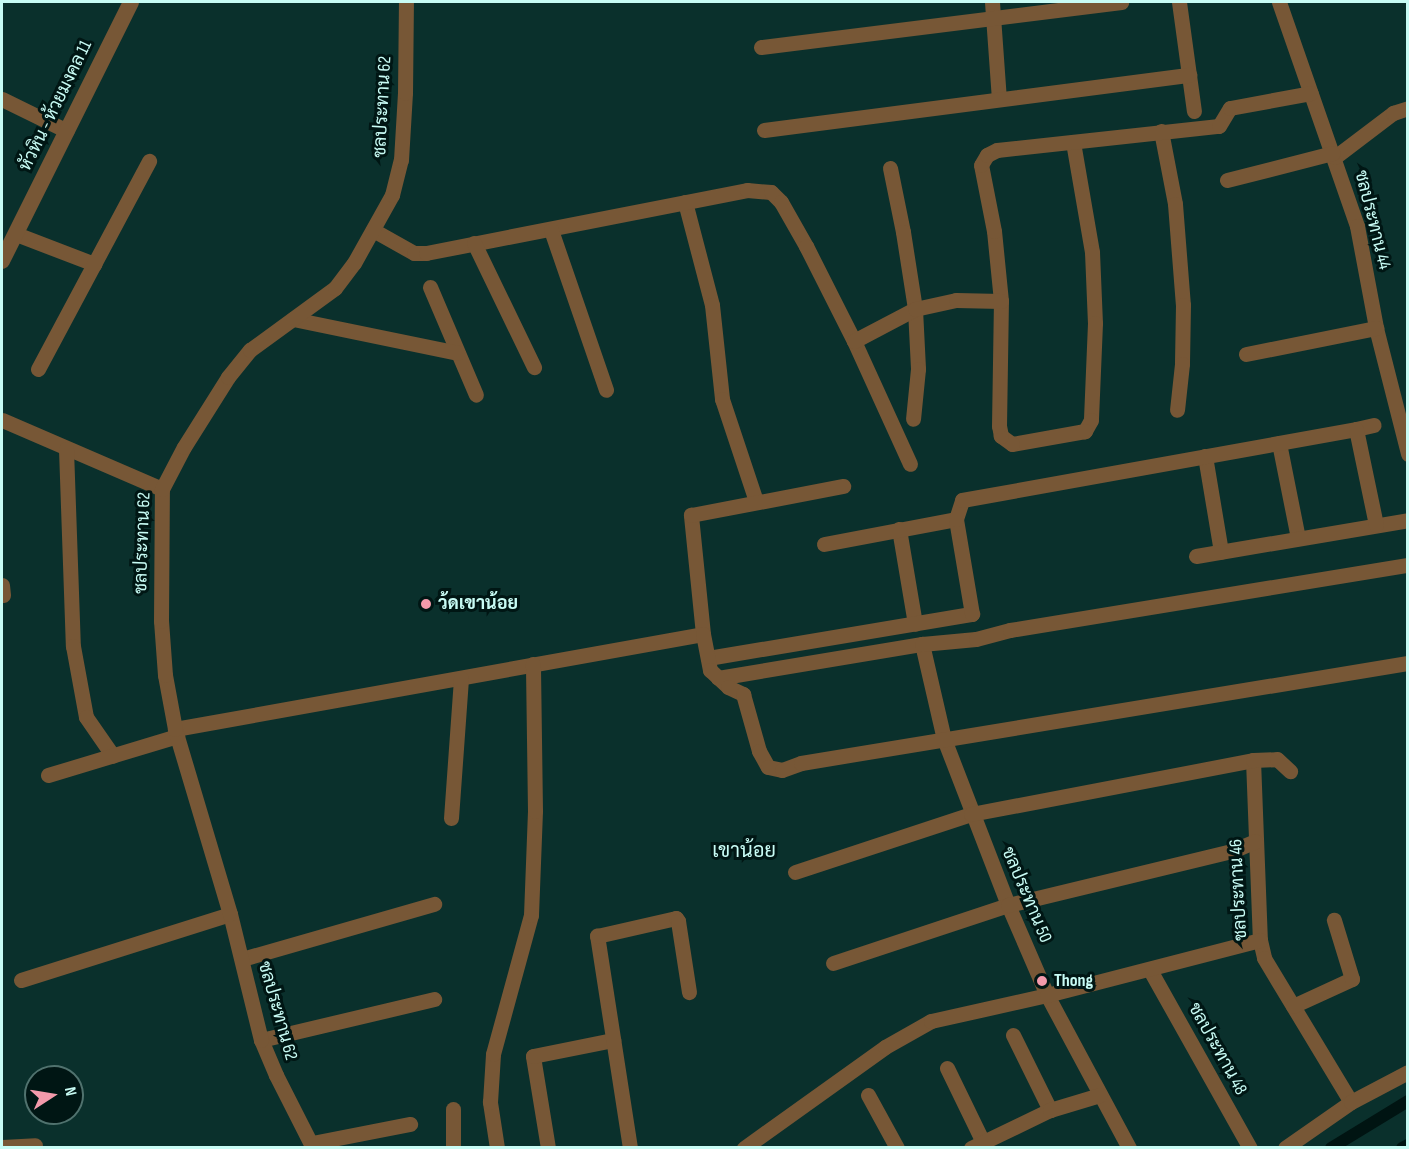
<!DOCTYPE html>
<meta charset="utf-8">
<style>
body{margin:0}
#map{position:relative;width:1409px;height:1149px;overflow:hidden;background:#0a302c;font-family:"Sofia Sans Condensed",Sarabun,sans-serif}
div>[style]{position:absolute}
.canal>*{height:12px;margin:-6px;padding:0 6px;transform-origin:6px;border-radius:6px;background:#001412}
.minor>*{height:15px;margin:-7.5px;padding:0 7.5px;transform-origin:7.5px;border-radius:7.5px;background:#775736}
.tertiary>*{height:16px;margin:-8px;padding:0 8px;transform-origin:8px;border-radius:8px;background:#775736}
.dots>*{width:16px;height:16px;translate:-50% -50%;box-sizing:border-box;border:3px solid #001614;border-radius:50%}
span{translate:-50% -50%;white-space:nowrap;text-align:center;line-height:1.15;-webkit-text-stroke:6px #001614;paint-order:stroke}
.street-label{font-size:18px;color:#c8fcf5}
.poi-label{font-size:18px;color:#c8fcf5;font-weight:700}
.left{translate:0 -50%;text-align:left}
.neighbourhood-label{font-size:20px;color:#c8fcf5}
.frame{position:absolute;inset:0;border:3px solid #c8fcf5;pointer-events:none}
.north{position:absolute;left:24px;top:1065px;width:60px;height:60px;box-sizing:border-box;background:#001614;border:2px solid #50726e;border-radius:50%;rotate:78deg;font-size:16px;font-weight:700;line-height:24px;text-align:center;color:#c8fcf5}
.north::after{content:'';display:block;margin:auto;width:21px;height:27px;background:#f39aab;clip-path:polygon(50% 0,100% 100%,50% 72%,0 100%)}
</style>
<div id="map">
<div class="canal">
<div style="left:1331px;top:1148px;width:90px;rotate:-31.4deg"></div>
<div style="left:1402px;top:1148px;width:7px;rotate:-27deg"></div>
</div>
<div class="minor">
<div style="left:992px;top:2px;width:97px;rotate:85.9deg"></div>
<div style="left:1179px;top:2px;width:110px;rotate:82.2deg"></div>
<div style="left:1279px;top:2px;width:237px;rotate:70.8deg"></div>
<div style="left:1357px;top:226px;width:104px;rotate:79.4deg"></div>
<div style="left:1376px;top:328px;width:130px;rotate:75.7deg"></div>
<div style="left:761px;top:47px;width:363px;rotate:-7.1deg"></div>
<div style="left:2px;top:99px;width:72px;rotate:26.2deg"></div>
<div style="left:764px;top:130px;width:429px;rotate:-7.4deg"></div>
<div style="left:1161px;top:131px;width:74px;rotate:79.1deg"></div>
<div style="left:1175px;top:204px;width:101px;rotate:85.5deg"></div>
<div style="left:1183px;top:305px;width:59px;rotate:91deg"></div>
<div style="left:1182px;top:364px;width:46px;rotate:96.2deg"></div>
<div style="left:1073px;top:142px;width:112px;rotate:80.2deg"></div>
<div style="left:1092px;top:252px;width:71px;rotate:87.6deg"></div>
<div style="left:1095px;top:323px;width:97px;rotate:92.4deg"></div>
<div style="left:1091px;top:420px;width:13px;rotate:119deg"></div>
<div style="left:1085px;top:431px;width:74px;rotate:169.9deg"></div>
<div style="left:1012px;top:444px;width:14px;rotate:-144deg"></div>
<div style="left:1001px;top:436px;width:10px;rotate:-101deg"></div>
<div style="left:999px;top:426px;width:125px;rotate:-89.1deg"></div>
<div style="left:1001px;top:301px;width:70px;rotate:-95.7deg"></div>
<div style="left:994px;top:231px;width:67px;rotate:-101.1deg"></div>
<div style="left:981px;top:165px;width:12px;rotate:-59deg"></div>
<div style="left:987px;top:155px;width:11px;rotate:-27deg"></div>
<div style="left:997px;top:150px;width:223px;rotate:-6.2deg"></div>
<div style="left:1219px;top:126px;width:21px;rotate:-59deg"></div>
<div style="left:1230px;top:108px;width:82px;rotate:-10.5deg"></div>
<div style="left:1335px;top:157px;width:73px;rotate:-37.2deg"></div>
<div style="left:1393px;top:113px;width:16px;rotate:-18deg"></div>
<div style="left:890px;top:168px;width:65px;rotate:78.5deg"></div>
<div style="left:903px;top:232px;width:78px;rotate:81.1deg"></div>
<div style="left:915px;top:309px;width:60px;rotate:87.1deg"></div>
<div style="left:918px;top:369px;width:50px;rotate:95.7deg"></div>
<div style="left:1227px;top:180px;width:109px;rotate:-14.3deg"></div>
<div style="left:685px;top:202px;width:106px;rotate:75.3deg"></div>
<div style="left:712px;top:305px;width:95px;rotate:83.9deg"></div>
<div style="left:722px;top:399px;width:108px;rotate:71.6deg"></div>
<div style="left:373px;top:230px;width:47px;rotate:29.3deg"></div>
<div style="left:414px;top:253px;width:12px"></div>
<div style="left:426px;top:253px;width:327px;rotate:-11.1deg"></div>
<div style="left:747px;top:190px;width:24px;rotate:5deg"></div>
<div style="left:771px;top:192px;width:14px;rotate:45deg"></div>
<div style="left:781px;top:202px;width:51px;rotate:60.4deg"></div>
<div style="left:806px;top:246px;width:106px;rotate:63.2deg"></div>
<div style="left:854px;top:341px;width:135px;rotate:65.5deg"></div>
<div style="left:551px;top:230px;width:169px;rotate:71deg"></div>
<div style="left:16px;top:234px;width:84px;rotate:21deg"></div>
<div style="left:474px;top:243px;width:138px;rotate:64.2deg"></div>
<div style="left:430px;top:287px;width:117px;rotate:66.9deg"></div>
<div style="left:293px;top:319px;width:168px;rotate:11.6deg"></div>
<div style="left:854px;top:341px;width:69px;rotate:-27.7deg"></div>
<div style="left:915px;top:309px;width:42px;rotate:-12.4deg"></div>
<div style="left:956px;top:300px;width:45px;rotate:1.3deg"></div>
<div style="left:1246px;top:354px;width:133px;rotate:-11.3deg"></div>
<div style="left:38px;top:369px;width:236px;rotate:-61.9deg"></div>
<div style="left:2px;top:420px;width:174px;rotate:23.3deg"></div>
<div style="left:1356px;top:429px;width:18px;rotate:-13deg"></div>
<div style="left:1279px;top:443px;width:97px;rotate:78.7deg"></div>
<div style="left:66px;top:449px;width:197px;rotate:88deg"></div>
<div style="left:73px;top:646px;width:72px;rotate:79.6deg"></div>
<div style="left:86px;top:717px;width:47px;rotate:55.3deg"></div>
<div style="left:1205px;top:456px;width:97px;rotate:80.5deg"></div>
<div style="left:899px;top:529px;width:96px;rotate:80.4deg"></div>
<div style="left:824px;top:544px;width:134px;rotate:-10.7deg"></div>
<div style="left:1196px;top:556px;width:215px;rotate:-9.6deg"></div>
<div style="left:2px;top:585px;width:10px;rotate:84deg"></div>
<div style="left:703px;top:634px;width:120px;rotate:-95.8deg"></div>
<div style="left:691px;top:515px;width:155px;rotate:-10.8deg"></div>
<div style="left:922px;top:644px;width:98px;rotate:77deg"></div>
<div style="left:944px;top:739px;width:178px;rotate:68.9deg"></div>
<div style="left:1008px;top:905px;width:98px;rotate:66.6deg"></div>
<div style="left:1047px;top:995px;width:174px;rotate:61.8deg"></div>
<div style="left:708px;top:658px;width:268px;rotate:-9.5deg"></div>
<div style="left:972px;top:614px;width:96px;rotate:-99.6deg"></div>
<div style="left:956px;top:519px;width:20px;rotate:-72deg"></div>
<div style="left:962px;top:500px;width:400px;rotate:-10.2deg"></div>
<div style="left:1356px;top:429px;width:98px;rotate:78.2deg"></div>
<div style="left:718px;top:678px;width:207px;rotate:-9.5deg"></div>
<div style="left:922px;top:644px;width:54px;rotate:-5.3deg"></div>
<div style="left:976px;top:639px;width:35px;rotate:-15deg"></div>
<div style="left:1010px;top:630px;width:403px;rotate:-9.3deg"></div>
<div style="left:175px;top:729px;width:536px;rotate:-10.2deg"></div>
<div style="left:703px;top:634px;width:37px;rotate:79deg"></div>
<div style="left:710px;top:670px;width:25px;rotate:43deg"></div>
<div style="left:728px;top:687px;width:17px;rotate:25deg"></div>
<div style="left:743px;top:694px;width:59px;rotate:74.3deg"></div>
<div style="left:759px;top:751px;width:18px;rotate:61deg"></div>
<div style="left:768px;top:767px;width:14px;rotate:12deg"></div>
<div style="left:782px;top:770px;width:20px;rotate:-20deg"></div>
<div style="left:801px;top:763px;width:615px;rotate:-9.36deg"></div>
<div style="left:1253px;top:760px;width:180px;rotate:87.8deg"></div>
<div style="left:1260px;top:940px;width:18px;rotate:77deg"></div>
<div style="left:1264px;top:958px;width:168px;rotate:58.9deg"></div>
<div style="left:48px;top:775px;width:135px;rotate:-16.8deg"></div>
<div style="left:451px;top:818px;width:140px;rotate:-85.9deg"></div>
<div style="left:795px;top:872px;width:185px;rotate:-18.2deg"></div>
<div style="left:971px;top:814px;width:287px;rotate:-10.8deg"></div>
<div style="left:1253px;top:760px;width:24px;rotate:-2deg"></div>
<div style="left:1277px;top:759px;width:18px;rotate:43deg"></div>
<div style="left:242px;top:959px;width:200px;rotate:-16deg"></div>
<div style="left:833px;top:963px;width:184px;rotate:-18.3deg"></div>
<div style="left:1008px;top:905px;width:230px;rotate:-13.6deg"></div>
<div style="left:1232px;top:851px;width:25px;rotate:-23deg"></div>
<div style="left:1150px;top:970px;width:204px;rotate:60.7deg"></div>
<div style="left:21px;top:980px;width:219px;rotate:-17.5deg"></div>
<div style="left:1293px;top:1006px;width:65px;rotate:-24.6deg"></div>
<div style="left:1352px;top:979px;width:62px;rotate:-107deg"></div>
<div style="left:1013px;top:1035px;width:84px;rotate:63.7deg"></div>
<div style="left:261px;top:1040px;width:178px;rotate:-13.3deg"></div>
<div style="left:947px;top:1068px;width:82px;rotate:64.1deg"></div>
<div style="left:868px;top:1095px;width:60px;rotate:61.3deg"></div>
<div style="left:453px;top:1109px;width:39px;rotate:90deg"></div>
<div style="left:312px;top:1143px;width:100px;rotate:-11deg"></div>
<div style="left:2px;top:1147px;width:33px;rotate:-3deg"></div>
<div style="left:313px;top:1148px;width:82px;rotate:-116.9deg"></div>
<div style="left:276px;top:1075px;width:38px;rotate:-113deg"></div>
<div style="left:261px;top:1040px;width:130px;rotate:-103.8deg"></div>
<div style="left:230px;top:914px;width:193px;rotate:-106.6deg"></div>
<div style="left:175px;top:729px;width:55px;rotate:-100.5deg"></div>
<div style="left:165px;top:675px;width:54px;rotate:-94.2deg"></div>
<div style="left:161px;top:621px;width:132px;rotate:-89.6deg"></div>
<div style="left:162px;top:489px;width:47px;rotate:-62.4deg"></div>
<div style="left:184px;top:447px;width:83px;rotate:-57.8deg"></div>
<div style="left:228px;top:377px;width:35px;rotate:-51deg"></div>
<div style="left:250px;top:350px;width:105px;rotate:-36.1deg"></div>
<div style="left:335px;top:288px;width:31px;rotate:-53deg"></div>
<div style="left:354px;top:263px;width:78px;rotate:-60.8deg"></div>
<div style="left:392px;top:195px;width:36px;rotate:-76deg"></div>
<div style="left:401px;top:160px;width:67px;rotate:-86.6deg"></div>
<div style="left:405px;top:93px;width:91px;rotate:-89.4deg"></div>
<div style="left:497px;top:1148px;width:47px;rotate:-98.7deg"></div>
<div style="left:490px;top:1102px;width:48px;rotate:-86.4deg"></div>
<div style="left:493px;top:1054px;width:144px;rotate:-74.7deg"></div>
<div style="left:531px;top:915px;width:104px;rotate:-87.8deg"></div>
<div style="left:535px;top:811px;width:147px;rotate:-90.8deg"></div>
<div style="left:548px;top:1148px;width:93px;rotate:-99.3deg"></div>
<div style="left:533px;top:1056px;width:82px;rotate:-11.3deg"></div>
<div style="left:630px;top:1148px;width:215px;rotate:-98.8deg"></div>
<div style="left:597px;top:936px;width:81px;rotate:-12.8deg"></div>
<div style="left:676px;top:918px;width:4px;rotate:56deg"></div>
<div style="left:678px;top:921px;width:72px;rotate:81.2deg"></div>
<div style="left:744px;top:1148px;width:173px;rotate:-35.6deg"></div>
<div style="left:885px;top:1047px;width:53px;rotate:-29.5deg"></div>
<div style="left:931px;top:1021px;width:119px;rotate:-12.6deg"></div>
<div style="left:1047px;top:995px;width:220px;rotate:-14.5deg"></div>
<div style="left:971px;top:1148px;width:88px;rotate:-25.7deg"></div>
<div style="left:1050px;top:1110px;width:52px;rotate:-16.7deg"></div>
<div style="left:1285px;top:1148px;width:80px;rotate:-34.9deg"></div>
<div style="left:1351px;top:1102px;width:64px;rotate:-27.8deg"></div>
</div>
<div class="tertiary">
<div style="left:2px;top:261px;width:289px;rotate:-63.5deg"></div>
</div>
<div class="dots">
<div style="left:426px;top:604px;background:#f39aab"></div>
<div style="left:1042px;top:981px;background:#f39aab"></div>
</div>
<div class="street-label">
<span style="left:56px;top:106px;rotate:-64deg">หัวหิน - ห้วยมงคล 11</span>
<span style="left:383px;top:107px;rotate:-87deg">ชลประทาน 62</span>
<span style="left:1372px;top:220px;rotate:76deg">ชลประทาน 44</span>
<span style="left:143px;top:543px;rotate:-88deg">ชลประทาน 62</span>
<span style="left:1239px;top:890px;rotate:-93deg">ชลประทาน 46</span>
<span style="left:1026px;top:895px;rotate:67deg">ชลประทาน 50</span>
<span style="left:277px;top:1011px;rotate:74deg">ชลประทาน 62</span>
<span style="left:1217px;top:1049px;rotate:61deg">ชลประทาน 48</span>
</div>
<div class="poi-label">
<span class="left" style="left:438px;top:604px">ว้ดเขาน้อย</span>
<span class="left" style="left:1054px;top:981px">Thong</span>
</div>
<div class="neighbourhood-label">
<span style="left:744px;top:851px">เขาน้อย</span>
</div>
<div class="frame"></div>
<div class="north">N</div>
</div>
